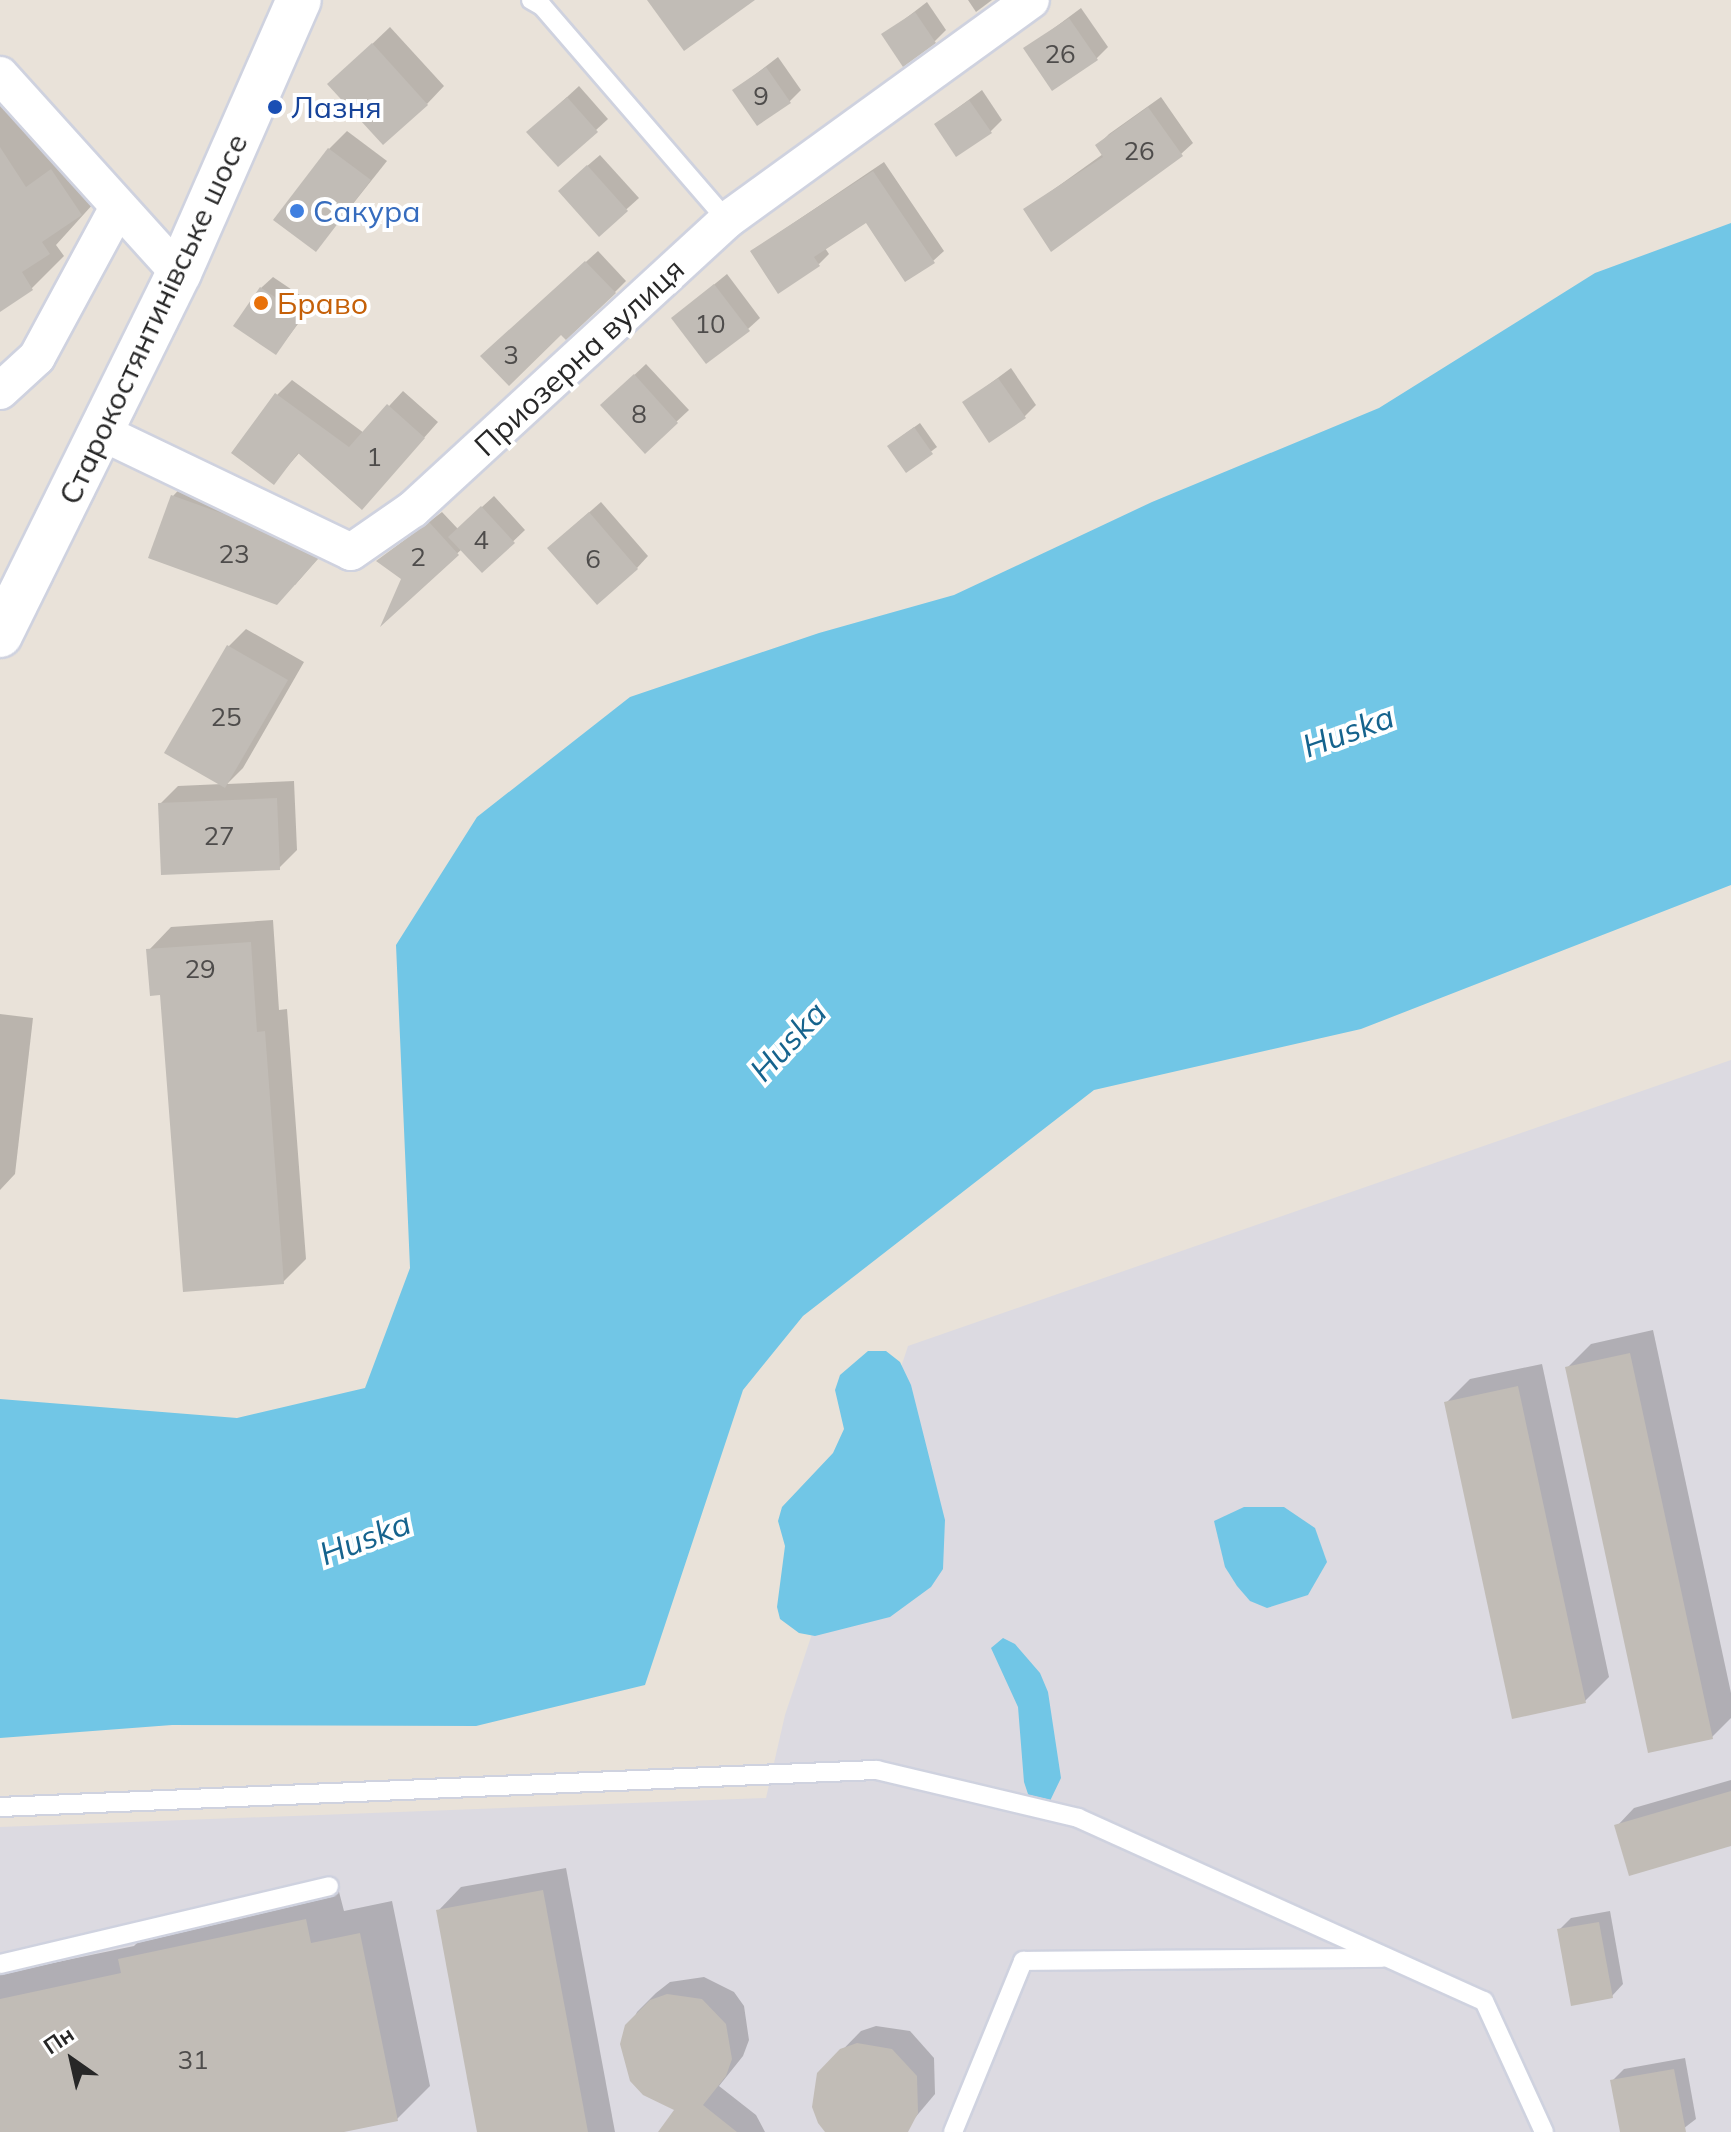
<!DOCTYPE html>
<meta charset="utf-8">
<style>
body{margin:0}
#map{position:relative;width:1731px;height:2132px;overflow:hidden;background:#e9e2d9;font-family:Mulish,sans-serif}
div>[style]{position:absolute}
.industrial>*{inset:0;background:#dcdae1}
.water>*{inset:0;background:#71c6e6}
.shadow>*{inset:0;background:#0003}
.building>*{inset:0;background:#c1bcb6}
.roads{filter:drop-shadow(2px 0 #cfd2df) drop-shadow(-2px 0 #cfd2df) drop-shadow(0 2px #cfd2df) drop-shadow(0 -2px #cfd2df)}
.lane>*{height:18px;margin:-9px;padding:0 9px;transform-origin:9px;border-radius:9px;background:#fff}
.street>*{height:36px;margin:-18px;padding:0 18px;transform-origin:18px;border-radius:18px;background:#fff}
.secondary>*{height:44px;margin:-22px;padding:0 22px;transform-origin:22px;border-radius:22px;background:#fff}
.dots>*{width:22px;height:22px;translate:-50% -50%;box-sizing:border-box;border:4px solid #fff;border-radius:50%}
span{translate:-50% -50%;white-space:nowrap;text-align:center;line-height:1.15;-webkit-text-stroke:8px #fff;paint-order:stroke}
.number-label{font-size:26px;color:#4e4c4b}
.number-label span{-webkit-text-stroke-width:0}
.transit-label{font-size:30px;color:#164399}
.left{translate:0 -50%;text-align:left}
.shop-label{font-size:30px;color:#366cbe}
.food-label{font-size:30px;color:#c56008}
.street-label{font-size:30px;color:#272727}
.water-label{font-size:32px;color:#15638d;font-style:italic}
.north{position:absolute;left:32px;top:2020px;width:80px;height:80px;-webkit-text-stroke:6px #fff;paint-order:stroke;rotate:326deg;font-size:22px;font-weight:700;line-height:32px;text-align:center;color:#272727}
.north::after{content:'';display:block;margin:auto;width:28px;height:36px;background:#272727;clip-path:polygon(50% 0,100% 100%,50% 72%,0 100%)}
</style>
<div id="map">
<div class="industrial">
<div style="clip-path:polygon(1731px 1060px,1731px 2132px,0 2132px,0 1827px,766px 1798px,785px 1715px,908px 1346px)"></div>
</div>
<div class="water">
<div style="clip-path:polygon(1731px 223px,1731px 885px,1361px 1029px,1094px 1090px,803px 1316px,743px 1390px,645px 1685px,476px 1726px,172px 1725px,0 1738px,0 1399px,237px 1418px,365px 1388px,410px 1268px,396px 945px,477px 817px,630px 697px,819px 633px,954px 595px,1152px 502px,1379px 408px,1595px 273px)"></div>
<div style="clip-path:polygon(868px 1351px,886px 1351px,900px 1362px,911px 1385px,945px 1520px,943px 1569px,931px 1587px,890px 1617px,815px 1636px,799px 1633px,780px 1619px,777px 1607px,785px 1546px,778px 1521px,782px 1507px,833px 1453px,844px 1429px,835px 1390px,840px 1375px)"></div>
<div style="clip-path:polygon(1244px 1507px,1284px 1507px,1315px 1528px,1327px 1562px,1308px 1595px,1267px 1608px,1250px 1601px,1237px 1586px,1225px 1567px,1214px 1521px)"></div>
<div style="clip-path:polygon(1003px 1638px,1015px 1644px,1040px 1673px,1048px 1692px,1061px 1778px,1049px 1803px,1029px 1797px,1024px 1782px,1018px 1707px,991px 1648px)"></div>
</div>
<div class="shadow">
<div style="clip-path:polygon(968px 0,992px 0,976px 12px)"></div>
<div style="clip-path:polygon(927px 2px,946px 30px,935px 41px,884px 35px)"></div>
<div style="clip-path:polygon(1081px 8px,1108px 47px,1096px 59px,1026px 49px)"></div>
<div style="clip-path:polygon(390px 27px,444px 86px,427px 104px,348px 67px)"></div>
<div style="clip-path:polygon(778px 57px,801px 90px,789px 102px,735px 90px)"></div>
<div style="clip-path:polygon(579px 86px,608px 119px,558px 165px,541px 121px)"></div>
<div style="clip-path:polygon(0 88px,58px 156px,84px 139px,113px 182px,56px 245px,64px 256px,32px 288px,0 309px)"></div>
<div style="clip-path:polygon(982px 90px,1002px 120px,990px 132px,936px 124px)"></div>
<div style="clip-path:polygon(1161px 97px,1193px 143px,1181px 154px,1025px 210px,1103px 154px,1097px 146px,1109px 134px)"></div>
<div style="clip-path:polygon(347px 131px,387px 161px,316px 250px,329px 149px)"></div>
<div style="clip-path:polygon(600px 155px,639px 198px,599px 234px,572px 179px)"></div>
<div style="clip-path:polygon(884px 162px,944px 251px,933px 261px,866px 220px,825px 248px,829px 254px,819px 264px,752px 251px)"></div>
<div style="clip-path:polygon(598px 251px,626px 281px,614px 293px,561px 332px,495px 344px)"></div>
<div style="clip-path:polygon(727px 274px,760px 318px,748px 329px,673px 318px)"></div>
<div style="clip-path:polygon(273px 277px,313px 304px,276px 353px,261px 288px)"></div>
<div style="clip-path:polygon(646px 364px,689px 410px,645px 451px,614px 394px)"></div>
<div style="clip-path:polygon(1011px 368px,1036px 405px,1024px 417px,964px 403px)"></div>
<div style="clip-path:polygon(292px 380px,364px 433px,403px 391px,438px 422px,376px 492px,300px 452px,274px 482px,277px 395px)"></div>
<div style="clip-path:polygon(920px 423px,937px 447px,907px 470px,895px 441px)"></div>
<div style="clip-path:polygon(190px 478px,333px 541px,295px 585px,173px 496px)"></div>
<div style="clip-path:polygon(494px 496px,525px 530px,482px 571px,462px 549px,386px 619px,404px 578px,379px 560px,442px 512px,458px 529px)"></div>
<div style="clip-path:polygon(601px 502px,648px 556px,637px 568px,561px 537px)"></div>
<div style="clip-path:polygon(246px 629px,304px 662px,243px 768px,227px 784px,294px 781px,297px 850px,279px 868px,160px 804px,178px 786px,222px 784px,229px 646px)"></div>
<div style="clip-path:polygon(273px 920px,279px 1010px,287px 1009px,306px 1259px,283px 1282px,149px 950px,171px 927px)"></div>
<div style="clip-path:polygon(0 1014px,33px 1018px,15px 1174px,0 1190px)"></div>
<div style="clip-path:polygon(1653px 1330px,1731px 1693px,1731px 1718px,1712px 1737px,1567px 1368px,1591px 1344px)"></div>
<div style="clip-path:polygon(1542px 1364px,1609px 1677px,1585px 1701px,1446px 1403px,1470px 1379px)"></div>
<div style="clip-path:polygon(1731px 1780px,1731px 1844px,1617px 1826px,1634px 1808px)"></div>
<div style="clip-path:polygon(566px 1868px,615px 2132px,479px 2132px,438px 1911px,461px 1887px)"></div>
<div style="clip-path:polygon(338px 1888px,344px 1911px,392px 1901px,430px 2086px,397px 2119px,334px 2132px,0 2132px,0 1974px,134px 1946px,153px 1927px)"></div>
<div style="clip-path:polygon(1610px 1911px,1623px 1984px,1612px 1996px,1559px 1930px,1571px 1918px)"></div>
<div style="clip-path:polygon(704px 1977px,734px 1992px,744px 2006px,749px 2040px,743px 2056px,719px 2086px,756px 2115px,765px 2132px,663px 2132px,676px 2109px,622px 2044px,637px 2012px,656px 1993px,670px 1982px)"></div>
<div style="clip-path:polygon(876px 2026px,910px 2031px,934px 2058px,935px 2094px,903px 2132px,828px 2132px,819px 2074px,861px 2031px)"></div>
<div style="clip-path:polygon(1685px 2058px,1696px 2119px,1679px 2132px,1622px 2132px,1612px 2081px,1624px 2069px)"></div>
</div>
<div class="building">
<div style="clip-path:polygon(647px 0,755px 0,684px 51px)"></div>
<div style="clip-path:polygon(915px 12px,936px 43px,903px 67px,881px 34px)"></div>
<div style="clip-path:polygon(1069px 18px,1098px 60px,1052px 91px,1023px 48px)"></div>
<div style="clip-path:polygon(372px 43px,428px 105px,383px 145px,327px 84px)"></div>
<div style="clip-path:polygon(766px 67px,791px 103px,757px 126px,732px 90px)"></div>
<div style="clip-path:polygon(567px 97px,598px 132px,558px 167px,526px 132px)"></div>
<div style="clip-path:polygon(969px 100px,992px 133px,956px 157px,934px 124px)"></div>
<div style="clip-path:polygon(1148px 107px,1183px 156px,1051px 252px,1023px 209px,1103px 157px,1095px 145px)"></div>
<div style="clip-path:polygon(0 147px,26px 187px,51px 169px,82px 215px,42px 242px,50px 254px,22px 272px,33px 290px,0 312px)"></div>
<div style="clip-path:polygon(328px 148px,371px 180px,316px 252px,273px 220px)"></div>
<div style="clip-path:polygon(587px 165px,628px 211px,599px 237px,558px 191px)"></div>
<div style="clip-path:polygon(873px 171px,935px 263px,905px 282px,866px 223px,814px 257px,820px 266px,778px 294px,750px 251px)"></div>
<div style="clip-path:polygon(585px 261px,616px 293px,566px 340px,561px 335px,509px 386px,480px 356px)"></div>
<div style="clip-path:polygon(714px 284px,750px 331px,706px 364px,671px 318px)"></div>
<div style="clip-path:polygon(260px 287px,303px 316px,276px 355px,233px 326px)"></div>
<div style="clip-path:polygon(634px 374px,678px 423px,645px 454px,600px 405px)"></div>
<div style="clip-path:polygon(998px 378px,1026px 418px,989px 443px,962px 402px)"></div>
<div style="clip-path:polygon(275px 393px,349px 447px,387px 404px,425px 438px,362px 510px,298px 453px,274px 485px,231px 453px)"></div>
<div style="clip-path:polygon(914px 427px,933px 454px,906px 473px,887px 446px)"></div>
<div style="clip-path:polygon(171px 495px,224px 514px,318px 559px,277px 605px,148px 558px)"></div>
<div style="clip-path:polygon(481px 506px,515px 543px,482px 573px,448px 537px)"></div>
<div style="clip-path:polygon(589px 512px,638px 569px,597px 605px,547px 548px)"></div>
<div style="clip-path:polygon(429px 522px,459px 555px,380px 627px,401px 579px,376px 561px)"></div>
<div style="clip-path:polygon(227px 645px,288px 680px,225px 788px,164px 753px)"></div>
<div style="clip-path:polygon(277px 798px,280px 870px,161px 875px,158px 803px)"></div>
<div style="clip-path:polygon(251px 942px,257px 1032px,265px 1031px,284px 1284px,183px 1292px,160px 995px,150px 996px,146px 949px)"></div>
<div style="clip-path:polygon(1630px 1353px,1713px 1739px,1648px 1753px,1565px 1367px)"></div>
<div style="clip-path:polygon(1518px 1386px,1586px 1703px,1512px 1719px,1444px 1402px)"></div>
<div style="clip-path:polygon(1731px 1791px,1731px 1846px,1629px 1876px,1614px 1825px)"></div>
<div style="clip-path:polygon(543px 1890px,588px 2132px,477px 2132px,436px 1910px)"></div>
<div style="clip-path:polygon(306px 1919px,311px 1943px,360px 1933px,398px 2121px,344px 2132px,0 2132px,0 1999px,121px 1973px,118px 1959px)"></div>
<div style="clip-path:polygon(1599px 1922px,1613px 1998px,1571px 2006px,1557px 1929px)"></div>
<div style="clip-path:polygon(667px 1994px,702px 1999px,726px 2024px,732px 2059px,726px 2076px,703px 2105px,737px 2132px,658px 2132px,674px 2110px,643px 2095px,630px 2081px,620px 2044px,625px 2025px,650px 2000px)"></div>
<div style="clip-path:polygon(857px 2043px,892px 2049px,917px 2076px,918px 2113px,908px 2132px,825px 2132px,818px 2123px,812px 2107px,817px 2073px,840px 2049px)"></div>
<div style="clip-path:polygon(1674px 2069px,1686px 2132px,1620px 2132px,1610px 2080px)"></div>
</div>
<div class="roads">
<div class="lane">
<div style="left:531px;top:0;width:13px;rotate:29deg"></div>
<div style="left:542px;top:6px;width:283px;rotate:49.2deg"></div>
<div style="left:0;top:1807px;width:878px;rotate:-2.42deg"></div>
<div style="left:877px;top:1770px;width:207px;rotate:13.4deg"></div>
<div style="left:1078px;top:1818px;width:445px;rotate:24.3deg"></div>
<div style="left:1484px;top:2001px;width:144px;rotate:65.4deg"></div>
<div style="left:0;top:1964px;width:338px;rotate:-13.3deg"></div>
<div style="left:953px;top:2132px;width:185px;rotate:-67.7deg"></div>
<div style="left:1023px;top:1961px;width:359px;rotate:-0.5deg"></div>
</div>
<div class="street">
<div style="left:0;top:75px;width:267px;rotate:47.9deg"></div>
<div style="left:0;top:391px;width:50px;rotate:-42.6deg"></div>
<div style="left:37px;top:357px;width:170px;rotate:-61.6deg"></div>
<div style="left:101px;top:432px;width:277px;rotate:25.6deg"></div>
<div style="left:351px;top:552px;width:75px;rotate:-34.7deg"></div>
<div style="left:413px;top:509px;width:427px;rotate:-42.6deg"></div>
<div style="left:727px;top:220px;width:375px;rotate:-35.9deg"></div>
</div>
<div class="secondary">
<div style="left:0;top:635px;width:404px;rotate:-63.7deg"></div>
<div style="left:179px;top:273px;width:298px;rotate:-66.3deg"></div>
</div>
</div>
<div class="dots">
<div style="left:275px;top:107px;background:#1a4fb4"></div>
<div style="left:297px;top:211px;background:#3f7fe0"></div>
<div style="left:261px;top:303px;background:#e8710a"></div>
</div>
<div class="number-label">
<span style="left:1060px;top:54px">26</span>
<span style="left:761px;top:96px">9</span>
<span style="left:1139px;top:151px">26</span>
<span style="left:710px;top:324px">10</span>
<span style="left:511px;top:355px">3</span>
<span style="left:639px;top:414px">8</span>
<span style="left:374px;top:457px">1</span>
<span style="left:481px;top:540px">4</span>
<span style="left:234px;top:554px">23</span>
<span style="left:418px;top:557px">2</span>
<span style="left:593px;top:559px">6</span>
<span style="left:226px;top:717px">25</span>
<span style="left:219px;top:836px">27</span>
<span style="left:200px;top:969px">29</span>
<span style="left:193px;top:2060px">31</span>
</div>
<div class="transit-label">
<span class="left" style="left:291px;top:107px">Лазня</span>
</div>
<div class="shop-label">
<span class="left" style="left:313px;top:211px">Сакура</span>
</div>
<div class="food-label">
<span class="left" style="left:277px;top:303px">Браво</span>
</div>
<div class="street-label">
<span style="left:153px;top:319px;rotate:-65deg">Старокостянтинівське шосе</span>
<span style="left:579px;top:357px;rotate:-43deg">Приозерна вулиця</span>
</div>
<div class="water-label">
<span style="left:1348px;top:731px;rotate:-20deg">Huska</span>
<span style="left:788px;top:1041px;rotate:-47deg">Huska</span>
<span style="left:365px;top:1538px;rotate:-21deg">Huska</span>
</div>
<div class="north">Пн</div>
</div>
